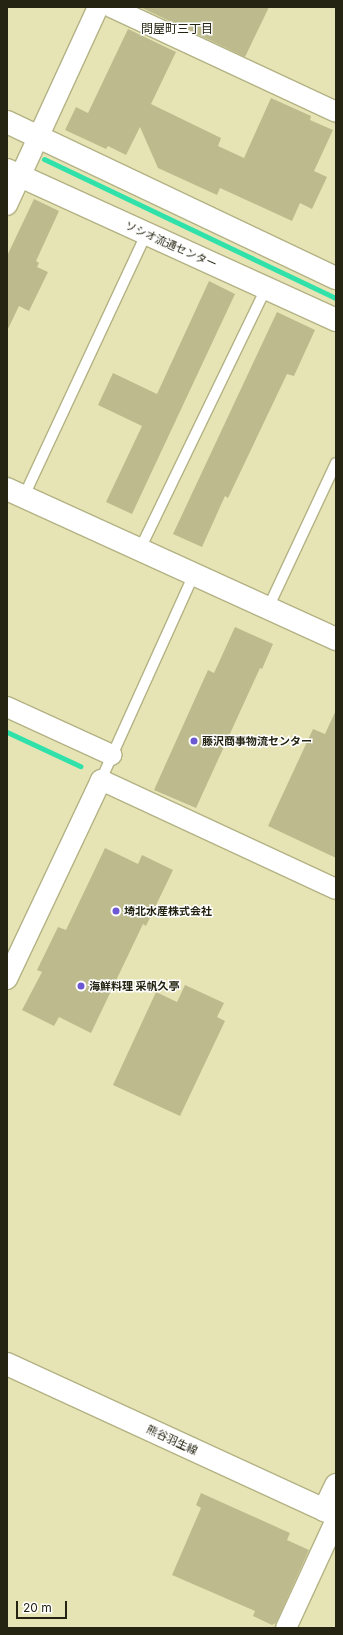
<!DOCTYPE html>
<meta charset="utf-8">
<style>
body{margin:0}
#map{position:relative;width:343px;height:1635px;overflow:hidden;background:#e6e4b5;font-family:Inter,"Noto Sans JP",sans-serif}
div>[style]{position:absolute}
.stream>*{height:5px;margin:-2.5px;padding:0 2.5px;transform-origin:2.5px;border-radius:2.5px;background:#30e1aa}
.building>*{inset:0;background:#bdbb8d}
.roads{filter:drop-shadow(1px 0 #b3b284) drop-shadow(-1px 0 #b3b284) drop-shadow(0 1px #b3b284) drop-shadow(0 -1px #b3b284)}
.lane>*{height:10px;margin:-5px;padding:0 5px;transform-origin:5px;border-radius:5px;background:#fff}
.street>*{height:20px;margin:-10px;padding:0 10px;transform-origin:10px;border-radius:10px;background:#fff}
.secondary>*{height:22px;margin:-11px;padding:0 11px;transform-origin:11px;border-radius:11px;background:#fff}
.dots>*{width:11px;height:11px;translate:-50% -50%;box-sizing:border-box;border:2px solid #fff;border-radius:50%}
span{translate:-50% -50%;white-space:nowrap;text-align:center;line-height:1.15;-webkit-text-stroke:3px #fff;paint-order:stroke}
.street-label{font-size:11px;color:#252412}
.poi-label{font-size:11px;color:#252412;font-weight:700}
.left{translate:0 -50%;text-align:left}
.neighbourhood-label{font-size:12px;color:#252412}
.frame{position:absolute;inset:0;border:8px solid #252412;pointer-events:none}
.scale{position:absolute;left:16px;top:1601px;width:51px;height:18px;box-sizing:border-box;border:2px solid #252412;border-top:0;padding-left:5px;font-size:12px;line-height:14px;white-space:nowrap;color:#252412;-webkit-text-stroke:3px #fff;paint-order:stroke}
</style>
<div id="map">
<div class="stream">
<div style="left:44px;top:159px;width:323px;rotate:25.5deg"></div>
<div style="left:7px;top:732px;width:81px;rotate:25deg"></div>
</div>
<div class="building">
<div style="clip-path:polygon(140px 7px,269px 7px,245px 57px)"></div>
<div style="clip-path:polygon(128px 29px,176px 52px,151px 104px,221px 138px,218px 146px,244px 158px,271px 98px,311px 116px,310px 120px,333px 130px,314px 171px,327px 177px,312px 209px,300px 203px,292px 221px,220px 188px,217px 195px,158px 168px,140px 127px,126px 155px,108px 146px,106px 149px,65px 130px,76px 107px,88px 113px)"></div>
<div style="clip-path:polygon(34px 199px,59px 211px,36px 261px,39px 263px,37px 267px,48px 272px,29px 311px,19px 306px,7px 331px,7px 256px)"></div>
<div style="clip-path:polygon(209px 281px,235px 294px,132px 514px,106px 502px,142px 426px,98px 405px,113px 373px,157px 394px)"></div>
<div style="clip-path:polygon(277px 312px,315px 330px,294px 376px,287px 374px,228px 498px,225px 496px,202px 547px,173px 534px)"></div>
<div style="clip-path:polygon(235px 627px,273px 644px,262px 669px,260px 668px,196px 808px,154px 790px,208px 670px,214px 673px)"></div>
<div style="clip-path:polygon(336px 710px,336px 858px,268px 826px,313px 729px,325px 734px)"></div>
<div style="clip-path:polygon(105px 848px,138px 864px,142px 855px,173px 870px,146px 926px,143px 924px,91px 1033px,59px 1017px,54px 1026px,22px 1010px,42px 972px,37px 970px,58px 927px,66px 930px)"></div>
<div style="clip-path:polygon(185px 985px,224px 1003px,217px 1017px,225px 1021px,180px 1116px,113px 1085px,156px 992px,177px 1002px)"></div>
<div style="clip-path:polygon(201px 1493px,290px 1533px,287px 1540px,309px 1550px,276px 1623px,272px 1625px,253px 1616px,255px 1611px,172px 1575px,201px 1508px,196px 1505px)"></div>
</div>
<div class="roads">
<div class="lane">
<div style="left:24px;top:496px;width:289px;rotate:-65deg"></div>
<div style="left:140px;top:549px;width:290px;rotate:-64.2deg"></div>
<div style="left:268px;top:608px;width:160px;rotate:-64.9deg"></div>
<div style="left:101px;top:780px;width:226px;rotate:-65.7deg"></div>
</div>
<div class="street">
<div style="left:111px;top:7px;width:248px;rotate:25deg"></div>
<div style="left:7px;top:205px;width:218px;rotate:-65.3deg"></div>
<div style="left:7px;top:707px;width:115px;rotate:24.6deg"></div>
<div style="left:7px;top:979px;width:220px;rotate:-64.7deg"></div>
<div style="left:101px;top:780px;width:259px;rotate:24.9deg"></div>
<div style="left:286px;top:1628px;width:119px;rotate:-65.2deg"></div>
</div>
<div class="secondary">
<div style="left:7px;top:122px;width:364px;rotate:25.4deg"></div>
<div style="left:7px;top:170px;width:362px;rotate:24.5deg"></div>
<div style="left:7px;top:489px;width:362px;rotate:24.5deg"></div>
<div style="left:7px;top:1364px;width:362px;rotate:24.7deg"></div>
<div style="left:324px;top:1510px;width:28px;rotate:-64deg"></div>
</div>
</div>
<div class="dots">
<div style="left:194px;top:741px;background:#6b58d2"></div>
<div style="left:116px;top:911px;background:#6b58d2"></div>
<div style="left:81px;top:986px;background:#6b58d2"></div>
</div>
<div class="street-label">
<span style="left:171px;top:245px;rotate:24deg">ソシオ流通センター</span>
<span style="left:172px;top:1440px;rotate:25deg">熊谷羽生線</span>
</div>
<div class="poi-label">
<span class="left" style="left:202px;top:741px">藤沢商事物流センター</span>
<span class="left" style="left:124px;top:911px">埼北水産株式会社</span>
<span class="left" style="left:89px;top:986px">海鮮料理 采帆久亭</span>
</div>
<div class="neighbourhood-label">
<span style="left:177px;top:29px">問屋町三丁目</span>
</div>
<div class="frame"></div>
<div class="scale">20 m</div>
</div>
